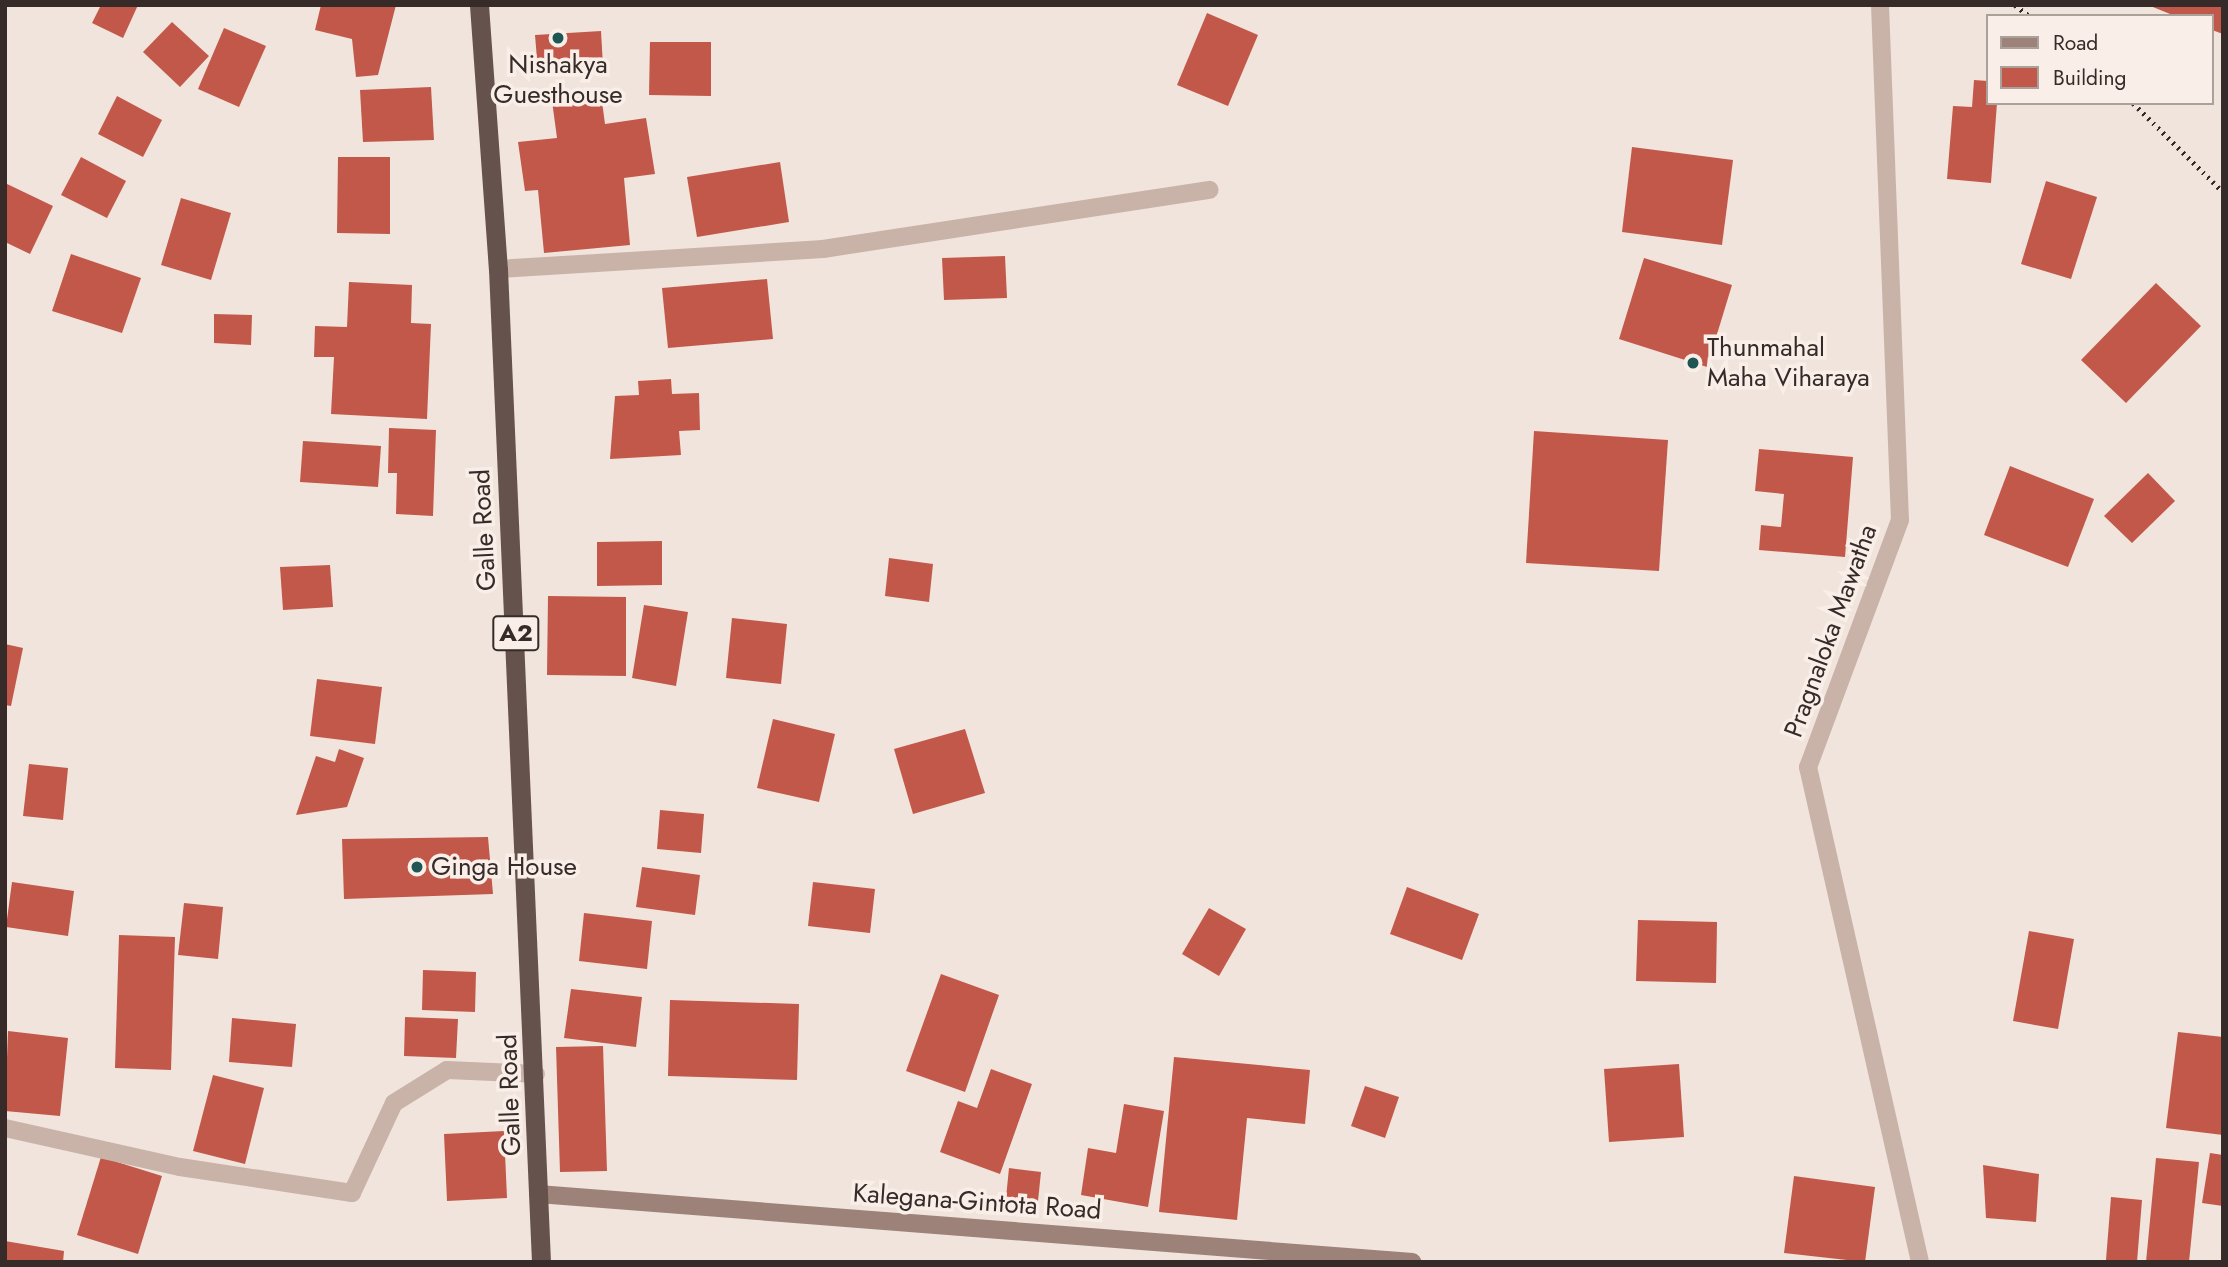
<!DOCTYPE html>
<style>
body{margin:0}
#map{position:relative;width:2228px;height:1267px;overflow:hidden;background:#f1e4dc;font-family:Jost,sans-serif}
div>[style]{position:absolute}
.building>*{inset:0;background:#c25849}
.service>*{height:18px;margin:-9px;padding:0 9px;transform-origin:9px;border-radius:9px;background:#c9b3a8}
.minor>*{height:18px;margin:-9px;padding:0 9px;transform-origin:9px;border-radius:9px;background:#c9b3a8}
.secondary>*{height:18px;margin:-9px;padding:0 9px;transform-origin:9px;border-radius:9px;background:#9c8279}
.trunk>*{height:19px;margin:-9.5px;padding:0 9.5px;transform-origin:9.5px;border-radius:9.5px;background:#66524c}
.rail>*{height:5px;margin-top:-2.5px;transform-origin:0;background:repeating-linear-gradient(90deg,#362b28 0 2px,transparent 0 7px)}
.dots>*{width:19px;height:19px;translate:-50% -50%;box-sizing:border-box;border:4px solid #f9efe8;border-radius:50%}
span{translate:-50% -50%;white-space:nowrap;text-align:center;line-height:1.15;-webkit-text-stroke:7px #f9efe8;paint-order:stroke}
.shield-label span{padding:2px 5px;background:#f9efe8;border:2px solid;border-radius:5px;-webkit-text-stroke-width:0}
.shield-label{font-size:24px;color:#362b28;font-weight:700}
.poi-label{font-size:26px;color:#362b28}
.left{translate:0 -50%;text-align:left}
.street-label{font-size:26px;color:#362b28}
.frame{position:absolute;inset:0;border:7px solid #362b28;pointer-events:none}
.legend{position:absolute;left:1986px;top:14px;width:228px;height:91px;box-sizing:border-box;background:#f9efe8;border:2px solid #aba19b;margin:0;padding:9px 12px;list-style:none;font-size:21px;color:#362b28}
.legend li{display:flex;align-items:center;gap:14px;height:35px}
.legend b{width:35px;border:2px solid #aba19b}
</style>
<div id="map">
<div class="building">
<div style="clip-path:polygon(101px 5px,138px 5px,123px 38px,92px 23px)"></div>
<div style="clip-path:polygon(321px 5px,396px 5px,378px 75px,356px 77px,352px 39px,315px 30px)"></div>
<div style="clip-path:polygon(2148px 5px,2223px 5px,2223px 34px,2212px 30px,2212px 16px,2175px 16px)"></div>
<div style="clip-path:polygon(1207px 13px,1258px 35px,1228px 106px,1177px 85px)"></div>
<div style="clip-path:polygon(172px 22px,209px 56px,180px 87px,143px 52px)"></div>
<div style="clip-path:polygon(224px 28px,266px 46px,239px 107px,198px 89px)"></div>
<div style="clip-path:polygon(601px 31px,603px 66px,538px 71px,535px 35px)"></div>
<div style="clip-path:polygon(650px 42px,711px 42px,711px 96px,649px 95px)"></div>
<div style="clip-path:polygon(1974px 80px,1988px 81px,1988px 103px,1997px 103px,1991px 183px,1947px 179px,1953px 106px,1972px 107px)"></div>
<div style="clip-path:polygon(431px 87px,434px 140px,363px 142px,360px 90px)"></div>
<div style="clip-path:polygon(601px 94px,605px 124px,646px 118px,655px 174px,624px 178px,630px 245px,544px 253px,538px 190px,525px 191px,518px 142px,557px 138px,552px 101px)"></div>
<div style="clip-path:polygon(117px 96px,162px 120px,143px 157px,98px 134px)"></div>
<div style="clip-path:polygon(1632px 147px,1733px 160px,1722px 245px,1622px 232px)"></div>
<div style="clip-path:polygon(81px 157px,126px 181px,107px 218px,61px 195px)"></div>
<div style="clip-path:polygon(338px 157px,390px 157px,390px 234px,337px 233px)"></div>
<div style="clip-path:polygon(780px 162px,789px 222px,697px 237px,687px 177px)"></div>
<div style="clip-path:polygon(2046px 181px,2097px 197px,2071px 279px,2021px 264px)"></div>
<div style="clip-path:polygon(5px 183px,53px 206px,30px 254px,5px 242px)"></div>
<div style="clip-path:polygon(181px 198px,231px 213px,211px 280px,161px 265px)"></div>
<div style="clip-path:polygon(71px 254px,141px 278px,122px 333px,52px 311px)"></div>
<div style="clip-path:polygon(1005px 256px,1007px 298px,944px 300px,942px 258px)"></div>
<div style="clip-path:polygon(1644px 258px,1732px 285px,1707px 367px,1619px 339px)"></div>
<div style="clip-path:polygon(767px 279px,773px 339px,668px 348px,662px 288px)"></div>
<div style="clip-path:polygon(349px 282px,412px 285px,411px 323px,431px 324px,427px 419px,331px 414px,334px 357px,314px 357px,315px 326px,347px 327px)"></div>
<div style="clip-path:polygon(2156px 283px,2201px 326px,2126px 403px,2081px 360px)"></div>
<div style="clip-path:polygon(214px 314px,252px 315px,251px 345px,214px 343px)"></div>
<div style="clip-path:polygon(671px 379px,672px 394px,699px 393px,700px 430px,679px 431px,681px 455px,610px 459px,615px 396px,639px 395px,638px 381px)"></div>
<div style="clip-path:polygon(389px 428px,436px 430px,433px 516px,396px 514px,397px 473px,388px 473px)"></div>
<div style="clip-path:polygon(1534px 431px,1668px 440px,1659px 571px,1526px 563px)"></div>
<div style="clip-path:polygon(303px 441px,381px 446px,378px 487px,300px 482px)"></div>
<div style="clip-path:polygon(1759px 449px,1853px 457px,1845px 557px,1759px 550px,1761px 525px,1781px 527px,1784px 494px,1755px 491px)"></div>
<div style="clip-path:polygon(2010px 466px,2094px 499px,2068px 567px,1984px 535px)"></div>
<div style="clip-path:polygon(2148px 473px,2175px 501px,2132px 543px,2104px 516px)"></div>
<div style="clip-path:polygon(662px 541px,662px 585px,597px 586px,597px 542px)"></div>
<div style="clip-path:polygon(889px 558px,933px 564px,929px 602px,885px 596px)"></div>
<div style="clip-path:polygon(330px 565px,333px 607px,283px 610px,280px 567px)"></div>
<div style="clip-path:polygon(548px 596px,626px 597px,626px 676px,547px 675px)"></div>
<div style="clip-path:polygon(644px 605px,688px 612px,676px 686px,632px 678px)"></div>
<div style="clip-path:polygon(732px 618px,787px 624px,781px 684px,726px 678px)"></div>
<div style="clip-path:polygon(5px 644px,23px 648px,11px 706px,5px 705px)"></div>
<div style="clip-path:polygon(317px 679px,382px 687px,375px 744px,310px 736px)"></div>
<div style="clip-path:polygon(773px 719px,835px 734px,819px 802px,757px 788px)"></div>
<div style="clip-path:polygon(965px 729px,985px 793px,913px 814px,894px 749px)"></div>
<div style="clip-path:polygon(339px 749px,364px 758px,347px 807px,296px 815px,316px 756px,335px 762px)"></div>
<div style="clip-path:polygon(29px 764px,68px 768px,63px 820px,23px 816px)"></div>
<div style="clip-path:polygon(660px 810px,704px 814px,701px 853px,657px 849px)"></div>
<div style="clip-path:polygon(488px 837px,493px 894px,344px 899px,342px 839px)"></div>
<div style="clip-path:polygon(642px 867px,700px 875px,695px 915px,636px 907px)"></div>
<div style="clip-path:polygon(12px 882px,74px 891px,68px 936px,6px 927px)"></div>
<div style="clip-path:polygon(813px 882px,875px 889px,870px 933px,808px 926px)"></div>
<div style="clip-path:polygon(1407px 887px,1479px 914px,1462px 960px,1390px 934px)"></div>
<div style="clip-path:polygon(184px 903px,223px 907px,218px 959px,178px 955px)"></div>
<div style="clip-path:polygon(1209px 908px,1246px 929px,1219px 976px,1182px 954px)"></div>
<div style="clip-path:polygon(584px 913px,652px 921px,647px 969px,579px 961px)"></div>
<div style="clip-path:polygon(1638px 920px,1717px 922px,1716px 983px,1636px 981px)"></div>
<div style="clip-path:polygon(2029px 931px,2074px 939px,2058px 1029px,2013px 1021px)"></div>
<div style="clip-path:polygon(119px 935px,175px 937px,171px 1070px,115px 1068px)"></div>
<div style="clip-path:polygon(423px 970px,476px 972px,475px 1012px,422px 1010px)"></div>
<div style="clip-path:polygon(941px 974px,999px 995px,965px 1092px,906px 1071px)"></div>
<div style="clip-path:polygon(571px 989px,642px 997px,636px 1047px,564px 1038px)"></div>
<div style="clip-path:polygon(670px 1000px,799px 1004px,797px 1080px,668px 1076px)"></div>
<div style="clip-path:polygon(405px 1017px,458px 1019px,456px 1058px,404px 1056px)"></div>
<div style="clip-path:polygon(232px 1018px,296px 1024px,292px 1067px,229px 1062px)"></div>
<div style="clip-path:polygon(8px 1031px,68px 1038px,60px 1116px,5px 1111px)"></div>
<div style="clip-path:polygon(2178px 1032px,2223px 1037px,2223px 1135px,2166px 1128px)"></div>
<div style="clip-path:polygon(603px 1046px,607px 1171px,560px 1172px,556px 1047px)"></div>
<div style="clip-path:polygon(1174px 1057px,1310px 1070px,1305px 1124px,1247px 1118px,1237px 1220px,1159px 1212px)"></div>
<div style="clip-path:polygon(1679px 1064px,1684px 1137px,1609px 1142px,1604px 1069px)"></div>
<div style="clip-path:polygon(991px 1069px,1032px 1084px,1000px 1174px,940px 1152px,958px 1101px,977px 1108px)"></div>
<div style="clip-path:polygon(213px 1075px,264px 1088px,245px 1164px,193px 1151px)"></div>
<div style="clip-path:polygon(1365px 1086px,1399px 1097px,1385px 1138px,1351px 1126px)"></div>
<div style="clip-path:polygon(1124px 1104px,1164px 1111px,1148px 1207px,1081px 1195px,1088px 1148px,1116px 1153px)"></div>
<div style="clip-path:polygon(504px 1131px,507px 1198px,447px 1201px,444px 1134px)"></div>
<div style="clip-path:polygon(2210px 1153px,2223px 1155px,2223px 1206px,2202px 1203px)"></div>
<div style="clip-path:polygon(101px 1157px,162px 1176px,138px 1254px,77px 1235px)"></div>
<div style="clip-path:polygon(2156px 1158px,2199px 1162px,2189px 1262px,2146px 1262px)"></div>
<div style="clip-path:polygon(1983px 1165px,2039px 1174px,2036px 1222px,1986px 1218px)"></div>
<div style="clip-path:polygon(1009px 1168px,1041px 1172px,1038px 1201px,1006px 1198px)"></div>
<div style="clip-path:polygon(1794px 1176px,1875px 1187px,1865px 1262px,1784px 1253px)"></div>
<div style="clip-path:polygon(2111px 1197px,2142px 1200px,2137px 1262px,2106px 1260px)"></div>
<div style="clip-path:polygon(5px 1241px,64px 1251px,63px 1262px,5px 1262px)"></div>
</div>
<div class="service">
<div style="left:498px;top:269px;width:326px;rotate:-3.5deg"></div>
<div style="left:823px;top:249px;width:391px;rotate:-8.7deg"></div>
</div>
<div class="minor">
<div style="left:1880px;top:5px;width:515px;rotate:87.78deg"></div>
<div style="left:1900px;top:520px;width:264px;rotate:110.4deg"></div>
<div style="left:1808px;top:767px;width:508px;rotate:77.25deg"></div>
<div style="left:5px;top:1128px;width:179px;rotate:12.6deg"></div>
<div style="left:180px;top:1167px;width:174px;rotate:8.6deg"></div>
<div style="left:352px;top:1193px;width:99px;rotate:-65deg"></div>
<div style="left:394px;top:1103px;width:62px;rotate:-31.9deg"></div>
<div style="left:447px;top:1070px;width:89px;rotate:2.6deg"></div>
</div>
<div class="secondary">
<div style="left:538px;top:1194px;width:877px;rotate:4.45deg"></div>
</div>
<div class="trunk">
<div style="left:479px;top:5px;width:265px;rotate:85.9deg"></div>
<div style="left:498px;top:269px;width:994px;rotate:87.52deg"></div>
</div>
<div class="rail">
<div style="left:2015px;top:5px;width:18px;rotate:38deg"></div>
<div style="left:2133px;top:103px;width:127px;rotate:44.7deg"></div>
</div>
<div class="dots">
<div style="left:558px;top:38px;background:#1f5653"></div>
<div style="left:1693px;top:363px;background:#1f5653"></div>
<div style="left:417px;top:867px;background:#1f5653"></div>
</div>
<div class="shield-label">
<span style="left:516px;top:633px">A2</span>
</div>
<div class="poi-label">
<span style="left:558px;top:80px">Nishakya<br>Guesthouse</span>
<span class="left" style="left:1707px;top:363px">Thunmahal<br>Maha Viharaya</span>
<span class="left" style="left:431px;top:867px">Ginga House</span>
</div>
<div class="street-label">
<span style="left:484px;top:530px;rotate:-93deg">Galle Road</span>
<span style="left:1831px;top:631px;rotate:-70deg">Pragnaloka Mawatha</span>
<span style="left:510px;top:1095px;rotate:-92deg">Galle Road</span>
<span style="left:977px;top:1202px;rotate:4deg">Kalegana-Gintota Road</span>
</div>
<div class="frame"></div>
<ul class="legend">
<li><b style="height:9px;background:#9c8279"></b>Road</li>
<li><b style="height:19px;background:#c25849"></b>Building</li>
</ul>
</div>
